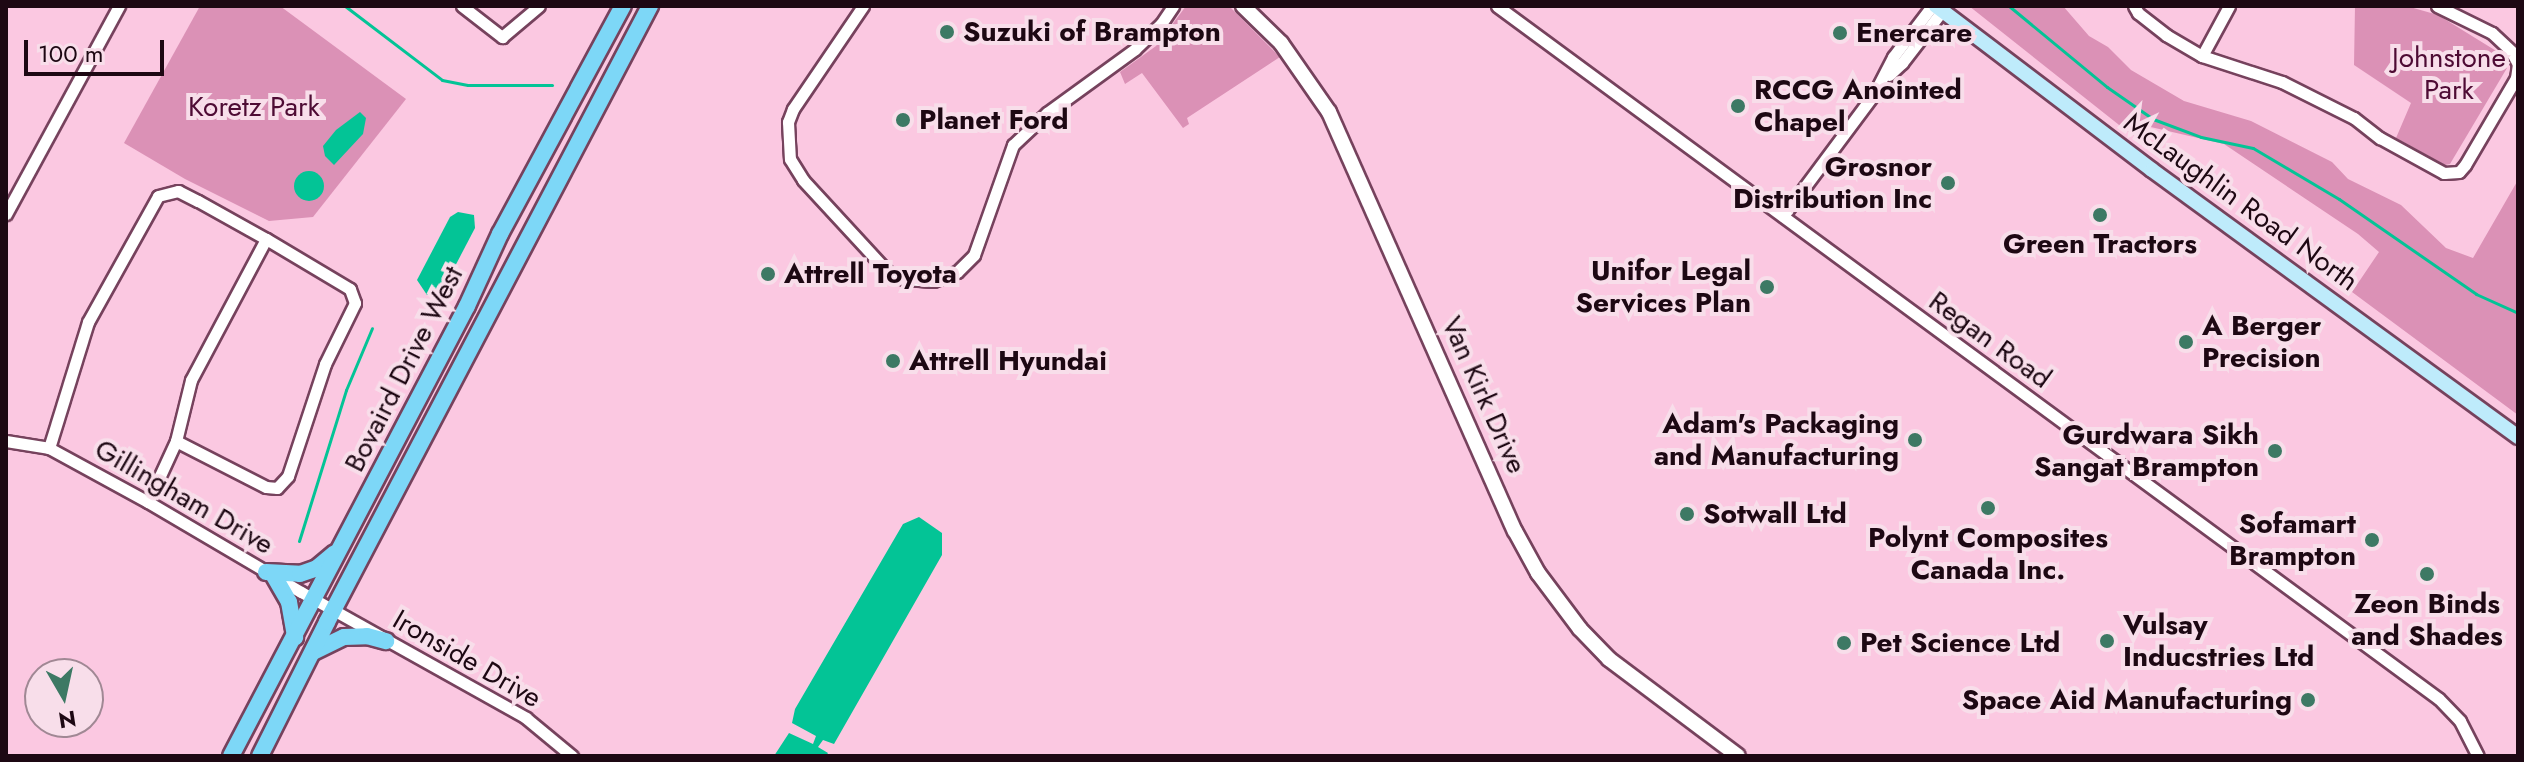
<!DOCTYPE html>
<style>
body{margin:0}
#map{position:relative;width:2524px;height:762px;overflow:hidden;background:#fbc8e1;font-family:Jost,sans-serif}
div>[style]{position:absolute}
.green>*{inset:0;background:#db91b6}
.water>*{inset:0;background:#03c496}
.round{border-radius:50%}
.stream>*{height:3px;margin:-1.5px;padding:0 1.5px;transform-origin:1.5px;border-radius:1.5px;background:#03c496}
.roads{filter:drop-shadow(2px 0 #76425d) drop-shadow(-2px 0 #76425d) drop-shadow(0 2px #76425d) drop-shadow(0 -2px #76425d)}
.minor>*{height:11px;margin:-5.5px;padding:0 5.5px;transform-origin:5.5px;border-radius:5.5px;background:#fff}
.tertiary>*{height:14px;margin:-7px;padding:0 7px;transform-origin:7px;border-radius:7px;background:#fff}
.secondary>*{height:14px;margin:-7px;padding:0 7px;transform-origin:7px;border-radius:7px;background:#beebfb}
.primary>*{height:16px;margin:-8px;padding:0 8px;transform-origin:8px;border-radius:8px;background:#7dd7f7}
.dots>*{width:22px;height:22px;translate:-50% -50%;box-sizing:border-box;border:4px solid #f8deea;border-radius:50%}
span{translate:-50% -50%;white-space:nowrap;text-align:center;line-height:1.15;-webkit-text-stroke:8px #f8deea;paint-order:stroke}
.poi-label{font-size:28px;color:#1d0813;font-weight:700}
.left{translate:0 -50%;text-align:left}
.right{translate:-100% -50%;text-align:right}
.park-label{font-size:28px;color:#4e0b34}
.street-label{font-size:28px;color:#1d0813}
.frame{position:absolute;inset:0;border:8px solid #1d0813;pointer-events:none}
.north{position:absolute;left:24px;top:658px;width:80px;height:80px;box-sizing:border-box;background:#f8deea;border:2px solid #a08894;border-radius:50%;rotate:171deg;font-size:22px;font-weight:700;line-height:32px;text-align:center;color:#1d0813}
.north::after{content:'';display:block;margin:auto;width:28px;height:36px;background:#3d7964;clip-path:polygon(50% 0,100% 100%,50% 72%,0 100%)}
.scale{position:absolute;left:24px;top:40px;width:140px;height:36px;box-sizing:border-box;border:4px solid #1d0813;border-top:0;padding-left:10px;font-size:24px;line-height:28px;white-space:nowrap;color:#1d0813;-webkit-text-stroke:6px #f8deea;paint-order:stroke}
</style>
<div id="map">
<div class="green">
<div style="clip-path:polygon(200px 6px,280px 6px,406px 99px,313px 217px,269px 221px,185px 179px,124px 143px)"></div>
<div style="clip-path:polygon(1186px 6px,1229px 6px,1280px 57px,1187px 118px,1189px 124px,1183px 128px,1142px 73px,1125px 84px,1120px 72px,1156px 46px)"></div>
<div style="clip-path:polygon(1969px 6px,2063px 6px,2089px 36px,2108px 47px,2131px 70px,2184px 101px,2251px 121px,2332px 162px,2348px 179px,2401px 205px,2446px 248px,2473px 258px,2518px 180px,2518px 415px,2352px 292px,2379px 252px,2358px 234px,2224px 144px,2142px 125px,2133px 136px)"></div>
<div style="clip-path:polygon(2355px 6px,2410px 7px,2438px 15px,2506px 57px,2507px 68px,2450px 164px,2445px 165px,2396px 138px,2411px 103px,2354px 65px)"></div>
</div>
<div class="water">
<div style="clip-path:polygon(360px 112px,366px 118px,363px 134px,334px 165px,325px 156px,323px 146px,336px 130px)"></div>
<div class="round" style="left:294px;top:171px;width:30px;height:30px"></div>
<div style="clip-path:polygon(458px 212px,474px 215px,475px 228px,440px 295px,427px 295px,417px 280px,450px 217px)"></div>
<div style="clip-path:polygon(919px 517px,942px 533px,942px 555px,834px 744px,823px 740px,818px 747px,828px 753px,826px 756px,774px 756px,789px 733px,813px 744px,816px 736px,792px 723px,795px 709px,903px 524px)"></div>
</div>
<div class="stream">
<div style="left:345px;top:6px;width:122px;rotate:37.3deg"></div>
<div style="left:442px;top:80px;width:26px;rotate:11deg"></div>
<div style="left:468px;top:85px;width:84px"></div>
<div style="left:2009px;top:6px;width:127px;rotate:39.6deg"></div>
<div style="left:2107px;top:87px;width:56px;rotate:34.8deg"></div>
<div style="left:2153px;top:119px;width:51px;rotate:20.6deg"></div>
<div style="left:2201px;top:137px;width:53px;rotate:11.9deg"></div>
<div style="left:2253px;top:148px;width:100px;rotate:30.7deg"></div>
<div style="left:2339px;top:199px;width:167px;rotate:34.7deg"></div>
<div style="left:2476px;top:294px;width:46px;rotate:24.3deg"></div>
<div style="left:299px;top:541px;width:158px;rotate:-72.7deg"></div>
<div style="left:346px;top:390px;width:67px;rotate:-67.2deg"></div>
</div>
<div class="roads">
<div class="minor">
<div style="left:462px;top:6px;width:51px;rotate:37.8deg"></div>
<div style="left:502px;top:37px;width:48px;rotate:-40deg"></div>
<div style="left:863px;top:6px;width:125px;rotate:124.2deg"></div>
<div style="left:793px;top:109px;width:14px;rotate:111deg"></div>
<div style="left:788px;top:122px;width:37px;rotate:87deg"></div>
<div style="left:790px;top:159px;width:25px;rotate:58deg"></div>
<div style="left:803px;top:180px;width:125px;rotate:47.3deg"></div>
<div style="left:888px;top:272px;width:17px;rotate:24deg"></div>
<div style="left:904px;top:279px;width:29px;rotate:4deg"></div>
<div style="left:933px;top:281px;width:26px;rotate:-21deg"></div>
<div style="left:957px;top:272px;width:24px;rotate:-45deg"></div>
<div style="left:974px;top:255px;width:117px;rotate:-70.5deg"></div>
<div style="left:1013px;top:145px;width:47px;rotate:-43.3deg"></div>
<div style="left:1047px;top:113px;width:109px;rotate:-36deg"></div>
<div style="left:1135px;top:49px;width:36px;rotate:-44deg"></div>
<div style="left:1161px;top:24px;width:22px;rotate:-56deg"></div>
<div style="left:1497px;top:6px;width:1169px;rotate:36.34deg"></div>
<div style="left:2439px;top:699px;width:30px;rotate:46deg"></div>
<div style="left:2460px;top:721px;width:39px;rotate:63deg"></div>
<div style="left:2134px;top:6px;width:8px;rotate:60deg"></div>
<div style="left:2138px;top:13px;width:36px;rotate:38deg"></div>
<div style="left:2166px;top:35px;width:42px;rotate:30.3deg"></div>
<div style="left:2202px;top:56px;width:84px;rotate:18deg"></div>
<div style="left:2282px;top:82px;width:80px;rotate:26.6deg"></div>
<div style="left:2354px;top:118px;width:33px;rotate:38deg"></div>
<div style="left:2380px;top:138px;width:73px;rotate:28.7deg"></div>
<div style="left:2444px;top:173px;width:15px;rotate:-4deg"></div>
<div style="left:2459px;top:172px;width:9px;rotate:-49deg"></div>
<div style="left:2465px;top:165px;width:101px;rotate:-59.6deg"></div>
<div style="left:2516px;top:78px;width:14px;rotate:-82deg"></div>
<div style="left:2437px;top:6px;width:61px;rotate:26.1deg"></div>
<div style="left:2492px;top:33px;width:26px;rotate:43deg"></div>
<div style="left:2511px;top:51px;width:15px;rotate:62deg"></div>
<div style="left:2202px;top:56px;width:57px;rotate:-61.6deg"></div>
<div style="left:1889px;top:75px;width:18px;rotate:-43deg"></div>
<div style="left:1902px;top:63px;width:66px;rotate:-52.4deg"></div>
<div style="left:6px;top:214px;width:237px;rotate:-61.5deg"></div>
<div style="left:1783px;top:216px;width:152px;rotate:-53.3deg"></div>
<div style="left:1874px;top:94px;width:42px;rotate:-62.8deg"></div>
<div style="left:1893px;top:57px;width:64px;rotate:-52.6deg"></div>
<div style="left:6px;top:441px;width:44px;rotate:9.2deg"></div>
<div style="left:49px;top:448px;width:113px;rotate:28.6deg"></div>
<div style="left:148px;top:502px;width:178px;rotate:30.5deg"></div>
<div style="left:301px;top:592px;width:258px;rotate:29.2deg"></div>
<div style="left:526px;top:718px;width:60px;rotate:39.6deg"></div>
<div style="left:176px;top:441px;width:101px;rotate:27.1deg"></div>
<div style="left:266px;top:487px;width:11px;rotate:5deg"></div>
<div style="left:277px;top:488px;width:16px;rotate:-47deg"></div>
<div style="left:288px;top:476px;width:118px;rotate:-71.7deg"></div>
<div style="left:325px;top:364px;width:68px;rotate:-63.8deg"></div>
<div style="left:355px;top:303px;width:15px;rotate:-110deg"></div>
<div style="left:350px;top:289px;width:98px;rotate:-149.2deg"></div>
<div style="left:49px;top:448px;width:132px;rotate:-72.8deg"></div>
<div style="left:88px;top:322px;width:144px;rotate:-60.9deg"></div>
<div style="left:158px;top:196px;width:21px;rotate:-14deg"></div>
<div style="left:178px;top:191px;width:22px;rotate:27deg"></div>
<div style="left:198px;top:201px;width:78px;rotate:29.2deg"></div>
<div style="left:266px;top:239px;width:160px;rotate:118deg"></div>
<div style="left:191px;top:380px;width:63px;rotate:103.8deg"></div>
<div style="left:176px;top:441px;width:67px;rotate:114.7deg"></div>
</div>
<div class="tertiary">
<div style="left:1243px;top:6px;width:53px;rotate:44.2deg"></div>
<div style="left:1281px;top:43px;width:84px;rotate:55.2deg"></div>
<div style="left:1329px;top:112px;width:458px;rotate:66.1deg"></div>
<div style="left:1515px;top:531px;width:48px;rotate:61.3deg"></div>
<div style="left:1538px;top:573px;width:70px;rotate:53.1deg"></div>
<div style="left:1580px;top:629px;width:42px;rotate:46deg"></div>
<div style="left:1609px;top:659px;width:161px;rotate:36.9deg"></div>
</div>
<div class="secondary">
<div style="left:1936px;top:6px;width:271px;rotate:37.2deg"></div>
<div style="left:2152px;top:170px;width:453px;rotate:36.1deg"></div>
</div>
<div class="primary">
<div style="left:266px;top:572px;width:34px;rotate:3deg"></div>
<div style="left:300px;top:574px;width:18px;rotate:-19deg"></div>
<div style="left:317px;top:568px;width:23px;rotate:-40deg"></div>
<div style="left:274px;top:576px;width:30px;rotate:60deg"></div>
<div style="left:289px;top:602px;width:36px;rotate:80deg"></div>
<div style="left:313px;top:652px;width:34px;rotate:-26deg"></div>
<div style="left:344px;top:637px;width:23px;rotate:-2deg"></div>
<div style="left:367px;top:636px;width:20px;rotate:15deg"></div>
<div style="left:231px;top:756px;width:508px;rotate:-62.33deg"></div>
<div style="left:467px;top:306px;width:79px;rotate:-65.4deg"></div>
<div style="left:500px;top:234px;width:259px;rotate:-61.7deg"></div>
<div style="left:260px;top:756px;width:150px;rotate:-63.4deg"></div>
<div style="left:327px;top:622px;width:696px;rotate:-62.33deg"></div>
</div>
</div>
<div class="dots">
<div style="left:947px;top:32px;background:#3d7964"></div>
<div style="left:1840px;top:33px;background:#3d7964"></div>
<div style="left:1738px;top:106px;background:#3d7964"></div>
<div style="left:903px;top:120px;background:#3d7964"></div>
<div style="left:1948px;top:183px;background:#3d7964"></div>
<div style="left:2100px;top:215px;background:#3d7964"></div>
<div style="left:768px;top:274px;background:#3d7964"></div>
<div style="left:1767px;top:287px;background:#3d7964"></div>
<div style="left:2186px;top:342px;background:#3d7964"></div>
<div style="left:893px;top:361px;background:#3d7964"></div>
<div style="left:1915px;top:440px;background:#3d7964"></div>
<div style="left:2275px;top:451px;background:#3d7964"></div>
<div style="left:1988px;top:508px;background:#3d7964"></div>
<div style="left:1687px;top:514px;background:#3d7964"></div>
<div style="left:2372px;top:540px;background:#3d7964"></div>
<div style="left:2427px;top:574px;background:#3d7964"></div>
<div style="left:2107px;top:641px;background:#3d7964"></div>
<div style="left:1844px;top:643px;background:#3d7964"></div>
<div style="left:2308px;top:700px;background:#3d7964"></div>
</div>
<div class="poi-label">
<span class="left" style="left:963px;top:32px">Suzuki of Brampton</span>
<span class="left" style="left:1856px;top:33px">Enercare</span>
<span class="left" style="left:1754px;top:106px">RCCG Anointed<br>Chapel</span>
<span class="left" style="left:919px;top:120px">Planet Ford</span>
<span class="right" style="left:1932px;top:183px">Grosnor<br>Distribution Inc</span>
<span style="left:2100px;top:244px">Green Tractors</span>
<span class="right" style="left:1751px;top:287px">Unifor Legal<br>Services Plan</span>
<span class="left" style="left:784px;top:274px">Attrell Toyota</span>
<span class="left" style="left:2202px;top:342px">A Berger<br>Precision</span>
<span class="left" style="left:909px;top:361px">Attrell Hyundai</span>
<span class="right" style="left:1899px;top:440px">Adam's Packaging<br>and Manufacturing</span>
<span class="right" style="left:2259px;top:451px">Gurdwara Sikh<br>Sangat Brampton</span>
<span class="left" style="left:1703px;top:514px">Sotwall Ltd</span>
<span class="right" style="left:2356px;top:540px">Sofamart<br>Brampton</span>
<span style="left:1988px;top:554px">Polynt Composites<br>Canada Inc.</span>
<span style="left:2427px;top:620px">Zeon Binds<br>and Shades</span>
<span class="left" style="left:2123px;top:641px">Vulsay<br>Inducstries Ltd</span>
<span class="left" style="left:1860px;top:643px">Pet Science Ltd</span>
<span class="right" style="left:2292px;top:700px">Space Aid Manufacturing</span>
</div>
<div class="park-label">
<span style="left:2449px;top:74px">Johnstone<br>Park</span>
<span style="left:254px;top:107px">Koretz Park</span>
</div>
<div class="street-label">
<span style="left:2241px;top:202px;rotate:36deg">McLaughlin Road North</span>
<span style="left:1990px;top:340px;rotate:36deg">Regan Road</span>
<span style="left:404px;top:369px;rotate:-63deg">Bovaird Drive West</span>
<span style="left:1484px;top:395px;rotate:66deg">Van Kirk Drive</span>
<span style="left:184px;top:497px;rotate:30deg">Gillingham Drive</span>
<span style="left:467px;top:659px;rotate:30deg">Ironside Drive</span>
</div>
<div class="frame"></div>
<div class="north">N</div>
<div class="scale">100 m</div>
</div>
